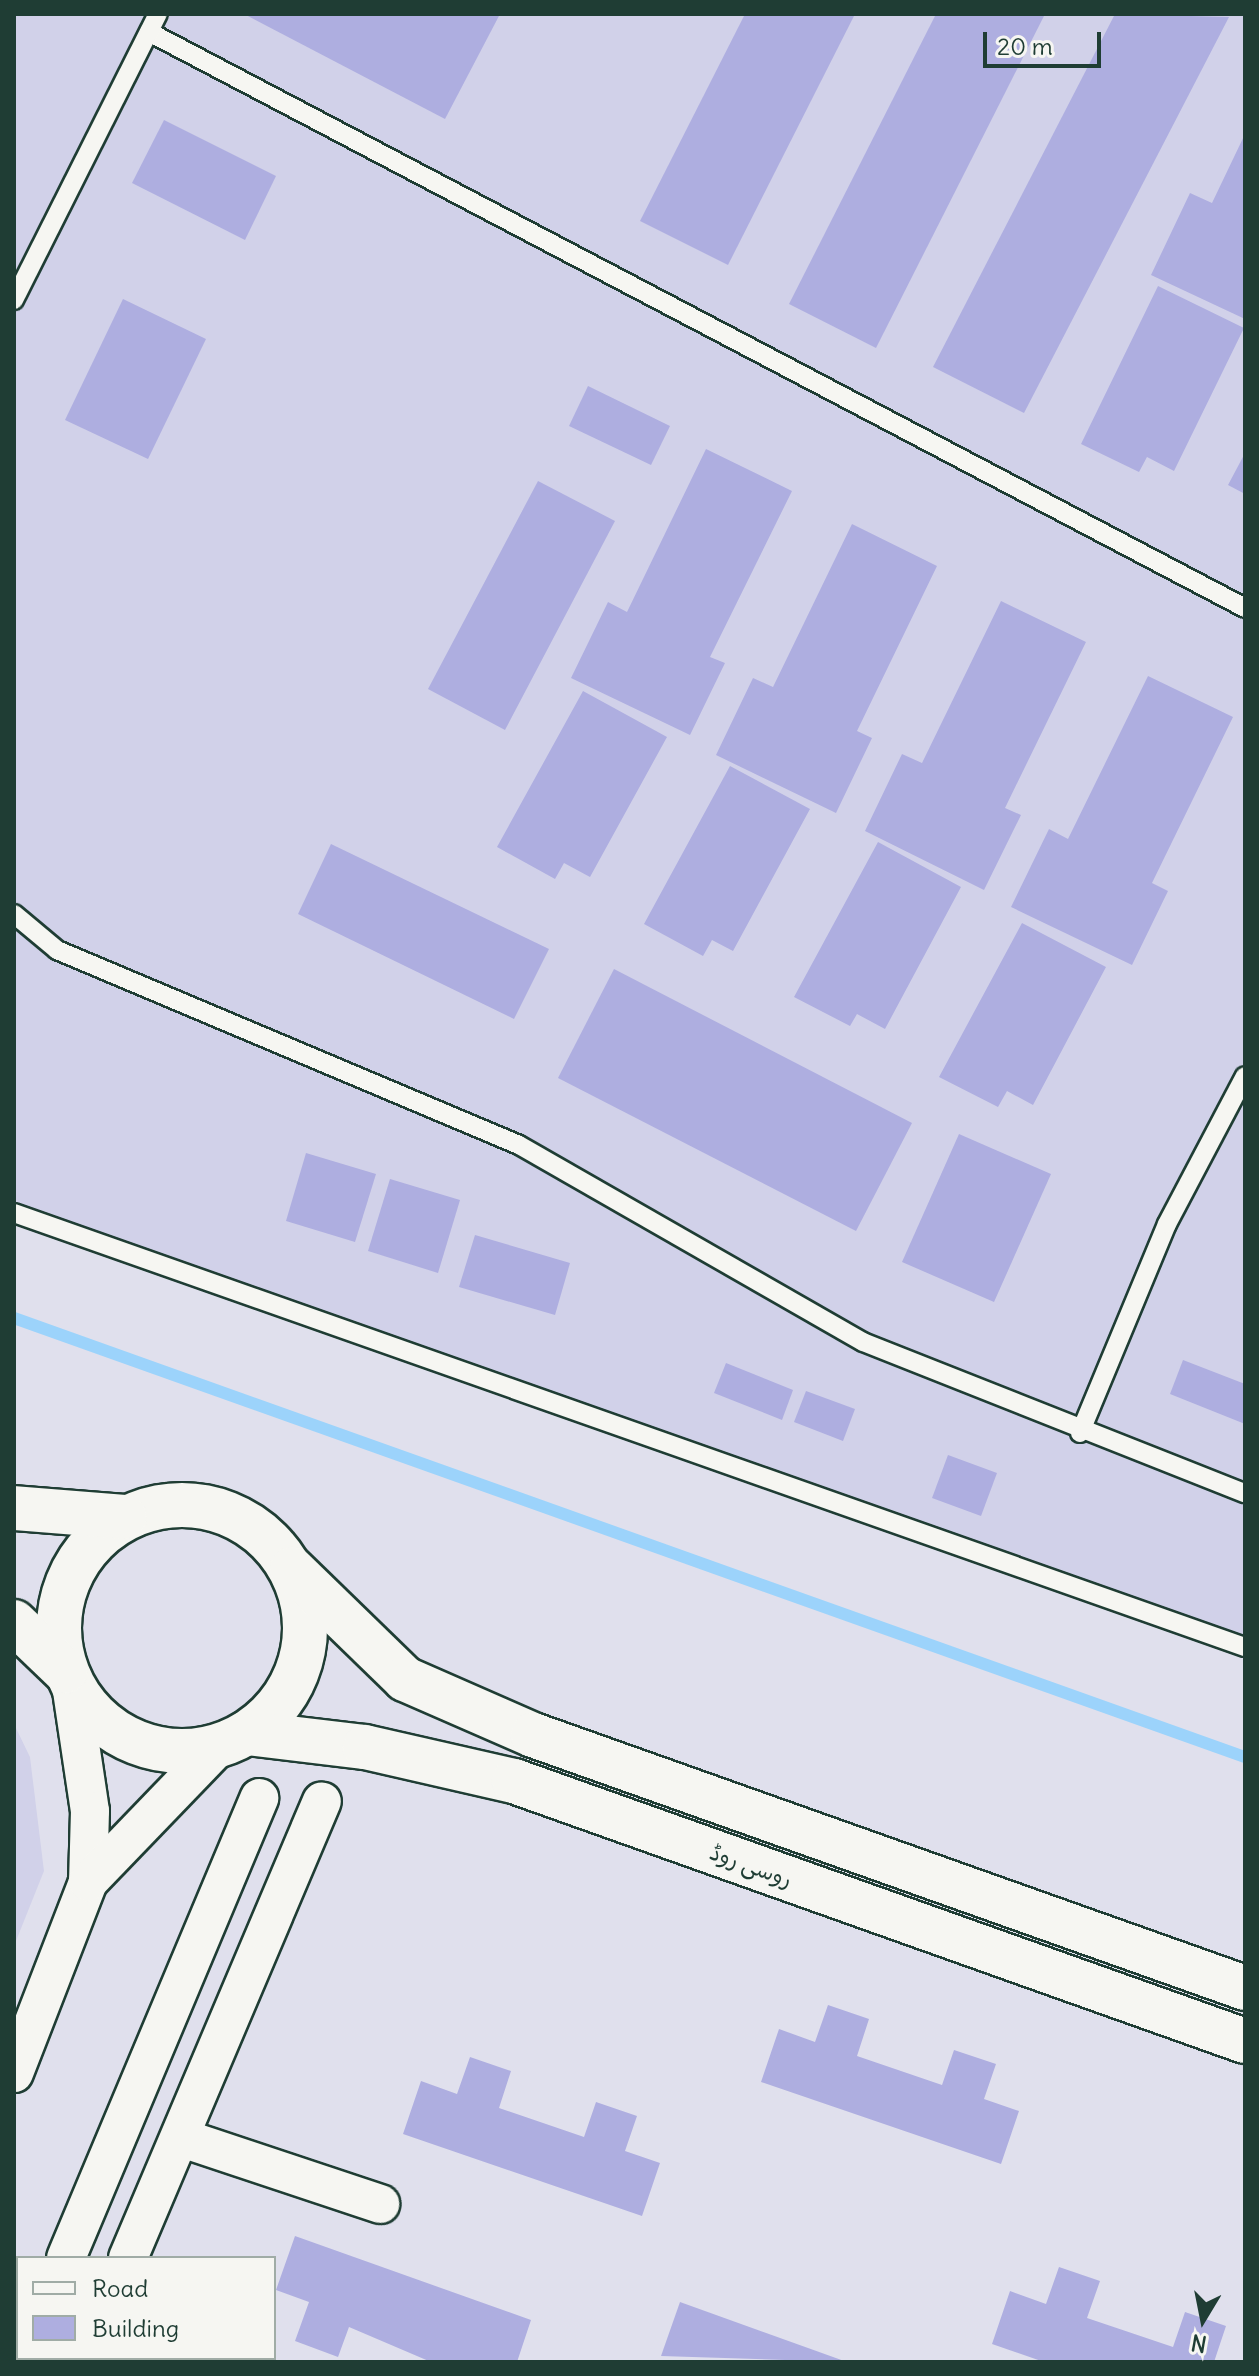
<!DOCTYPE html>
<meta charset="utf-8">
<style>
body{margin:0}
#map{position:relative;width:1259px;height:2376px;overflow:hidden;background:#e0e0ed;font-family:Delius,"Playpen Sans Arabic",sans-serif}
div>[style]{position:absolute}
.built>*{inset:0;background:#d1d1e9}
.stream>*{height:12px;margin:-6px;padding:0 6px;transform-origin:6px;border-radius:6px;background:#9cd3fb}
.building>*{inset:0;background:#aeaee0}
.roads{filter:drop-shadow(2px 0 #1f3d34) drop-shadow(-2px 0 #1f3d34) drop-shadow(0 2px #1f3d34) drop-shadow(0 -2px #1f3d34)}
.lane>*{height:18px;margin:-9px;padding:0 9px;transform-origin:9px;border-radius:9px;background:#f6f6f2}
.street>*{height:38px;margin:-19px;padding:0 19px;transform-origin:19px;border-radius:19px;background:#f6f6f2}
.secondary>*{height:44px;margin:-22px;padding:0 22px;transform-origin:22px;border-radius:22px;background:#f6f6f2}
.secondary>.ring{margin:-22px;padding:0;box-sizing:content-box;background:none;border:44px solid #f6f6f2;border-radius:50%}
span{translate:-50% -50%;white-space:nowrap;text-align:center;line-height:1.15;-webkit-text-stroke:7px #f6f6f2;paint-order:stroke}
.street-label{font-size:22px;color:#1f3d34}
.frame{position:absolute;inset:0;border:16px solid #1f3d34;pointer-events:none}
.legend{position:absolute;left:16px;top:2256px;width:260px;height:104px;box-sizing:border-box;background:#f6f6f2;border:2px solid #a0aca6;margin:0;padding:10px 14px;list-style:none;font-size:24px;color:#1f3d34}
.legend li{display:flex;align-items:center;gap:16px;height:40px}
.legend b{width:40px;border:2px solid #a0aca6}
.north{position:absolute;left:1163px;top:2280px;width:80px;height:80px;-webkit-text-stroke:6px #f6f6f2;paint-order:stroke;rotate:190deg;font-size:22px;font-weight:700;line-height:32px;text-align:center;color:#1f3d34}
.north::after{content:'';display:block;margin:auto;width:28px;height:36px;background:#1f3d34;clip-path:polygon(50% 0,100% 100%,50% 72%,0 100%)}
.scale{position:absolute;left:983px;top:32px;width:118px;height:36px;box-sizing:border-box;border:4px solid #1f3d34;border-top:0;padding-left:10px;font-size:24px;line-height:28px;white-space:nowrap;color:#1f3d34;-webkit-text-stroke:6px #f6f6f2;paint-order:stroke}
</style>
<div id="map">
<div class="built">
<div style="clip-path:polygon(14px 14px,1245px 14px,1245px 1658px,14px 1223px)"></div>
<div style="clip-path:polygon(14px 1724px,30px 1757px,44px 1871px,14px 1946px)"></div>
</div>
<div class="stream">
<div style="left:14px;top:1318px;width:1307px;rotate:19.63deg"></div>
</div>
<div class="building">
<div style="clip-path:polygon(244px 14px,500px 14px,445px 119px)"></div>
<div style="clip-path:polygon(745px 14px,855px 14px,728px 265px,640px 221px)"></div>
<div style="clip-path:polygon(936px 14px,1045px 14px,876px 348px,789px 304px)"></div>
<div style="clip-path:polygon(1115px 14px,1229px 17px,1024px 413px,933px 367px)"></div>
<div style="clip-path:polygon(164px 120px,276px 176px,245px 240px,132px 183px)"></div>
<div style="clip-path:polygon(1245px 134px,1245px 319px,1151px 275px,1190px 193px,1212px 203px)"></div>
<div style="clip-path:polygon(1158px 286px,1244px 328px,1174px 471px,1147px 457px,1139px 472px,1081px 444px)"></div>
<div style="clip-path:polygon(123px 299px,206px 339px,148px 459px,65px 420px)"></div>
<div style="clip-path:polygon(588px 386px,670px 426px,651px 465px,569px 426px)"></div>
<div style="clip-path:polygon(706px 449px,792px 491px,710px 657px,725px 663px,690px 735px,571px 678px,608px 602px,627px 612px)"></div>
<div style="clip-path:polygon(1245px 453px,1245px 494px,1228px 485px)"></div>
<div style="clip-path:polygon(538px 481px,615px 521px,505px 730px,428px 689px)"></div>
<div style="clip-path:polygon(852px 524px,937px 566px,857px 731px,872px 738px,836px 813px,716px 755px,753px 678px,773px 687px)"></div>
<div style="clip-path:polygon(1001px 601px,1086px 642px,1005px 808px,1021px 815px,984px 890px,865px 831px,902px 754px,922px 763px)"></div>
<div style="clip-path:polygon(1148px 676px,1233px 717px,1152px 883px,1168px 891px,1132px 965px,1011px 907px,1049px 829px,1068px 839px)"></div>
<div style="clip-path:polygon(583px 691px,667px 737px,590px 877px,564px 863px,555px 879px,497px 847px)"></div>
<div style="clip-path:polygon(730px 766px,810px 809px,733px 951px,712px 940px,703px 956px,644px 924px)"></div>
<div style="clip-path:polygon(878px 842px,961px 887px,885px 1029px,857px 1014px,850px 1026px,794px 997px)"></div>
<div style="clip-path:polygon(331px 844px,549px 949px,514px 1019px,298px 914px)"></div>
<div style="clip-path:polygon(1022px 923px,1106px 967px,1033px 1105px,1007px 1091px,998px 1107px,939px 1077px)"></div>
<div style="clip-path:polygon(614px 969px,912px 1123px,856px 1231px,558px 1078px)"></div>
<div style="clip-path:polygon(959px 1134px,1051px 1174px,994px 1302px,902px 1262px)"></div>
<div style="clip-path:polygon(306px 1153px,376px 1174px,355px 1242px,286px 1221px)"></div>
<div style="clip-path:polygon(390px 1179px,460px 1200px,438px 1273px,368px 1251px)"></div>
<div style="clip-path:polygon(475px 1235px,570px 1263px,555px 1315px,459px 1287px)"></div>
<div style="clip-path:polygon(1183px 1360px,1245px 1384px,1245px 1424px,1170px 1394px)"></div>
<div style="clip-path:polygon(726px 1363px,793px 1390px,782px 1420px,714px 1393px)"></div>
<div style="clip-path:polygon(806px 1391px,855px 1409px,843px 1441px,794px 1422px)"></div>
<div style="clip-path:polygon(948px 1455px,997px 1473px,981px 1516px,932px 1498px)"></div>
<div style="clip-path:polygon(828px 2005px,869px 2019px,857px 2056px,942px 2085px,954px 2050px,996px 2064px,984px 2099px,1019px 2111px,1001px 2164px,761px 2082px,779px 2029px,815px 2042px)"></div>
<div style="clip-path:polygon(470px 2057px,511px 2071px,499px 2108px,584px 2137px,596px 2102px,637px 2116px,625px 2151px,660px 2163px,642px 2216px,403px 2134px,421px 2081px,457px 2094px)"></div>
<div style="clip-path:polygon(295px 2236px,531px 2320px,517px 2362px,431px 2362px,349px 2327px,338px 2357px,295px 2341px,309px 2302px,276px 2290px)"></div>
<div style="clip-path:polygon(1059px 2267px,1100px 2281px,1087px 2318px,1173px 2347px,1185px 2312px,1226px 2326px,1214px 2362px,1044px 2362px,992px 2344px,1010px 2291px,1046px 2304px)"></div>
<div style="clip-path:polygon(680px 2302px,847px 2362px,846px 2362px,661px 2356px)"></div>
</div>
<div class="roads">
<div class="lane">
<div style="left:149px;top:32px;width:1238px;rotate:27.72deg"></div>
<div style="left:14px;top:300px;width:320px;rotate:-63.3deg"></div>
<div style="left:14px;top:914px;width:56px;rotate:39.9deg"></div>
<div style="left:57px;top:950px;width:501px;rotate:22.88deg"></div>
<div style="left:519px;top:1145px;width:396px;rotate:29.8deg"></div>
<div style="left:863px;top:1342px;width:411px;rotate:21.6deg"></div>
<div style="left:14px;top:1213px;width:1305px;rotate:19.42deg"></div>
<div style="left:1080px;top:1433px;width:226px;rotate:-67.4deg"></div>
<div style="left:1167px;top:1224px;width:167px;rotate:-62.2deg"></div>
</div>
<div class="street">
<div style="left:71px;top:1684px;width:128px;rotate:81.5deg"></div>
<div style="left:90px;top:1811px;width:71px;rotate:91.6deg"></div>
<div style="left:14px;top:2073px;width:205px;rotate:-68.8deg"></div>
<div style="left:88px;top:1882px;width:187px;rotate:-46.1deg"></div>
<div style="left:182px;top:2138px;width:209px;rotate:18.4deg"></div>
<div style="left:66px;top:2258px;width:499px;rotate:-67.2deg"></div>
<div style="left:128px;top:2258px;width:496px;rotate:-67deg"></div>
<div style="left:22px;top:2362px;width:4px;rotate:-63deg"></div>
<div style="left:81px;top:2362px;width:4px;rotate:-63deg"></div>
</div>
<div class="secondary">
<div class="ring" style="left:59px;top:1505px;width:202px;height:202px"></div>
<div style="left:14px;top:1508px;width:111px;rotate:4.6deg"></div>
<div style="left:292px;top:1569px;width:158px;rotate:44.2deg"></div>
<div style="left:405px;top:1679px;width:140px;rotate:23.6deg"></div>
<div style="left:533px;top:1735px;width:756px;rotate:19.56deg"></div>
<div style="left:14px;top:1622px;width:71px;rotate:43.9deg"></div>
<div style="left:247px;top:1733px;width:119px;rotate:6.8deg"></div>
<div style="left:365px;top:1747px;width:153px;rotate:12.9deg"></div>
<div style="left:514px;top:1781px;width:776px;rotate:19.58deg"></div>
</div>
</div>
<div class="street-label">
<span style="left:751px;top:1866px;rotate:20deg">روسی روڈ</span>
</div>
<div class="frame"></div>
<ul class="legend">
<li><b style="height:10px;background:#f6f6f2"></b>Road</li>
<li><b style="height:22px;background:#aeaee0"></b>Building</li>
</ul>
<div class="north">N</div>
<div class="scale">20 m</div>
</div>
